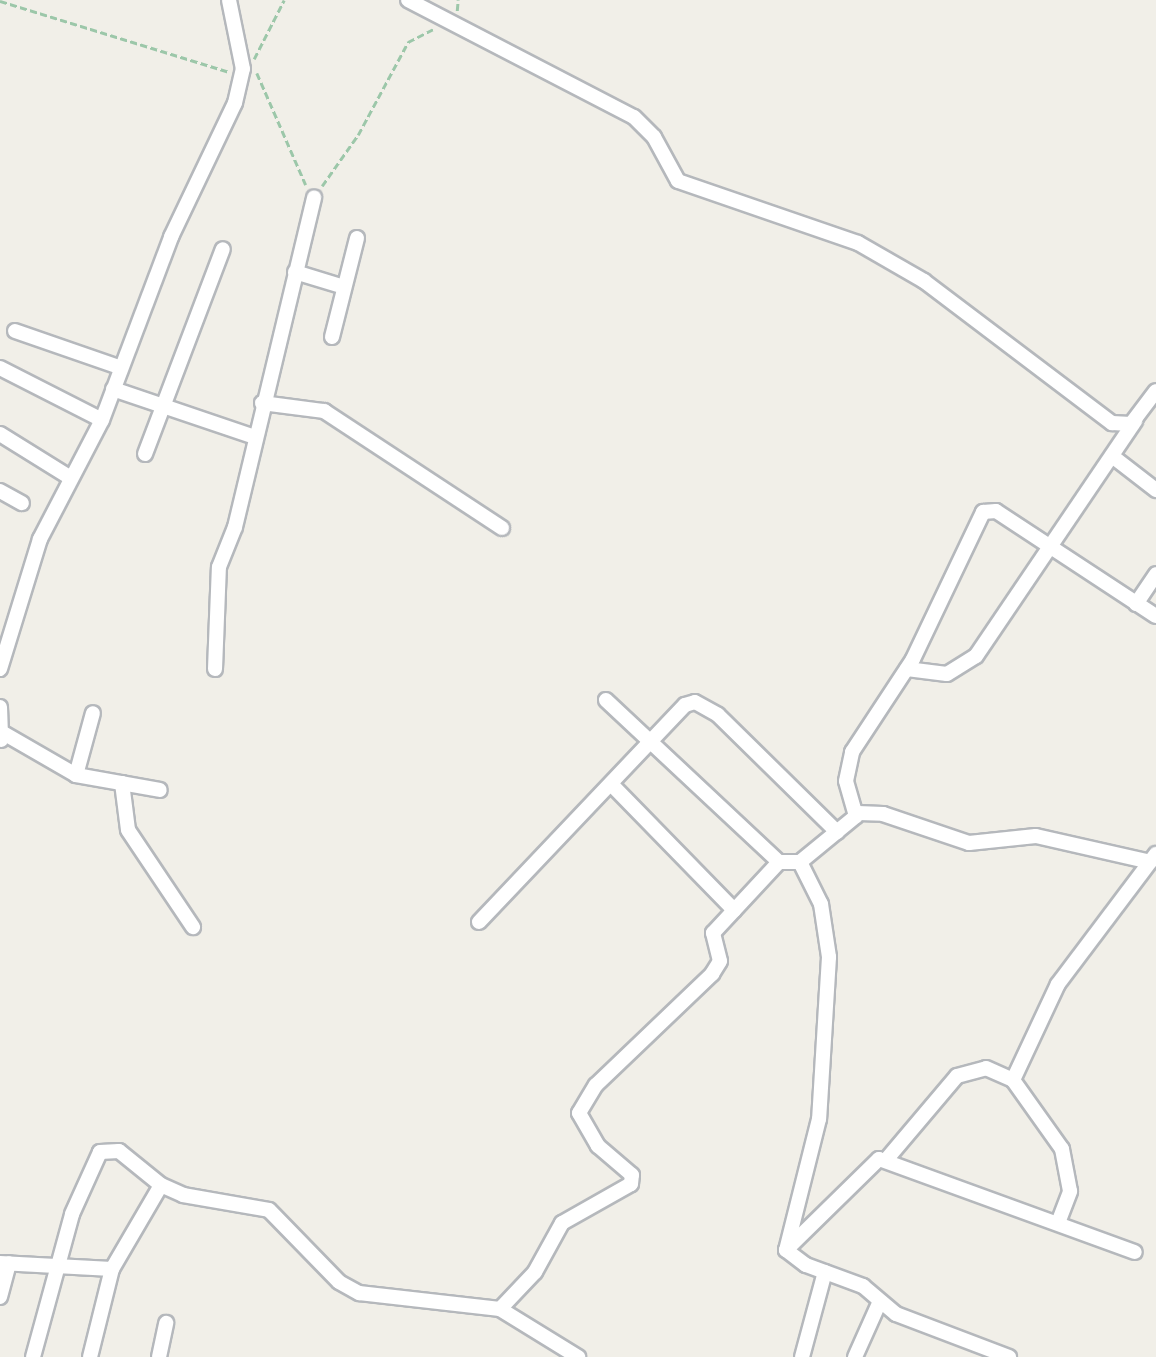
<!DOCTYPE html>
<style>
body{margin:0}
#map{position:relative;width:1156px;height:1357px;overflow:hidden;background:#f1efe8;font-family:Ubuntu,sans-serif}
div>[style]{position:absolute}
.path>*{height:2.5px;margin-top:-1.25px;transform-origin:0;background:repeating-linear-gradient(90deg,#9cc7a9 0 7px,transparent 0 10.5px)}
.roads{filter:drop-shadow(2px 0 #b5b8bc) drop-shadow(-2px 0 #b5b8bc) drop-shadow(0 2px #b5b8bc) drop-shadow(0 -2px #b5b8bc)}
.street>*{height:14px;margin:-7px;padding:0 7px;transform-origin:7px;border-radius:7px;background:#fff}
span{translate:-50% -50%;white-space:nowrap;text-align:center;line-height:1.15;-webkit-text-stroke:6px #fff;paint-order:stroke}
</style>
<div id="map">
<div class="path">
<div style="left:0;top:1px;width:241px;rotate:17.2deg"></div>
<div style="left:457px;top:11px;width:11px;rotate:-85deg"></div>
<div style="left:254px;top:59px;width:66px;rotate:-63deg"></div>
<div style="left:257px;top:73px;width:122px;rotate:66.4deg"></div>
<div style="left:322px;top:186px;width:62px;rotate:-54.8deg"></div>
<div style="left:358px;top:135px;width:106px;rotate:-61.7deg"></div>
<div style="left:408px;top:42px;width:28px;rotate:-27deg"></div>
</div>
<div class="roads">
<div class="street">
<div style="left:408px;top:0;width:254px;rotate:27.4deg"></div>
<div style="left:634px;top:117px;width:28px;rotate:45deg"></div>
<div style="left:654px;top:137px;width:50px;rotate:61.4deg"></div>
<div style="left:678px;top:181px;width:190px;rotate:19deg"></div>
<div style="left:858px;top:243px;width:76px;rotate:29.9deg"></div>
<div style="left:924px;top:281px;width:236px;rotate:37.1deg"></div>
<div style="left:1112px;top:423px;width:19px;rotate:3deg"></div>
<div style="left:1131px;top:424px;width:41px;rotate:-52.9deg"></div>
<div style="left:295px;top:272px;width:51px;rotate:17deg"></div>
<div style="left:15px;top:331px;width:110px;rotate:19.1deg"></div>
<div style="left:332px;top:337px;width:102px;rotate:-75.8deg"></div>
<div style="left:0;top:368px;width:114px;rotate:27deg"></div>
<div style="left:113px;top:389px;width:147px;rotate:18.7deg"></div>
<div style="left:262px;top:403px;width:63px;rotate:7.4deg"></div>
<div style="left:324px;top:411px;width:213px;rotate:33.3deg"></div>
<div style="left:0;top:434px;width:81px;rotate:31.9deg"></div>
<div style="left:145px;top:454px;width:219px;rotate:-69.2deg"></div>
<div style="left:1112px;top:456px;width:56px;rotate:37.7deg"></div>
<div style="left:0;top:491px;width:25px;rotate:29deg"></div>
<div style="left:1136px;top:604px;width:36px;rotate:-56deg"></div>
<div style="left:0;top:669px;width:136px;rotate:-72.9deg"></div>
<div style="left:40px;top:539px;width:134px;rotate:-62.5deg"></div>
<div style="left:102px;top:420px;width:196px;rotate:-69.3deg"></div>
<div style="left:171px;top:237px;width:148px;rotate:-64.5deg"></div>
<div style="left:235px;top:103px;width:35px;rotate:-77deg"></div>
<div style="left:243px;top:69px;width:70px;rotate:-101.5deg"></div>
<div style="left:215px;top:669px;width:102px;rotate:-87.8deg"></div>
<div style="left:219px;top:567px;width:43px;rotate:-68.2deg"></div>
<div style="left:235px;top:527px;width:339px;rotate:-76.5deg"></div>
<div style="left:907px;top:669px;width:40px;rotate:7.1deg"></div>
<div style="left:947px;top:674px;width:34px;rotate:-32deg"></div>
<div style="left:976px;top:656px;width:284px;rotate:-55.9deg"></div>
<div style="left:0;top:707px;width:33px;rotate:88deg"></div>
<div style="left:5px;top:734px;width:82px;rotate:30deg"></div>
<div style="left:76px;top:775px;width:85px;rotate:10.1deg"></div>
<div style="left:76px;top:775px;width:64px;rotate:-74.7deg"></div>
<div style="left:122px;top:783px;width:47px;rotate:82.7deg"></div>
<div style="left:128px;top:830px;width:117px;rotate:56.2deg"></div>
<div style="left:612px;top:785px;width:175px;rotate:45.7deg"></div>
<div style="left:858px;top:813px;width:25px;rotate:2deg"></div>
<div style="left:883px;top:814px;width:91px;rotate:18.6deg"></div>
<div style="left:969px;top:843px;width:67px;rotate:-6deg"></div>
<div style="left:1036px;top:836px;width:117px;rotate:12.8deg"></div>
<div style="left:779px;top:862px;width:21px"></div>
<div style="left:800px;top:862px;width:72px;rotate:-39.4deg"></div>
<div style="left:856px;top:816px;width:36px;rotate:-106deg"></div>
<div style="left:846px;top:781px;width:30px;rotate:-78deg"></div>
<div style="left:852px;top:752px;width:111px;rotate:-56.7deg"></div>
<div style="left:913px;top:659px;width:163px;rotate:-64.5deg"></div>
<div style="left:983px;top:512px;width:13px;rotate:-4deg"></div>
<div style="left:996px;top:511px;width:191px;rotate:33.3deg"></div>
<div style="left:800px;top:862px;width:47px;rotate:63.4deg"></div>
<div style="left:821px;top:904px;width:54px;rotate:81.4deg"></div>
<div style="left:829px;top:957px;width:162px;rotate:93.5deg"></div>
<div style="left:819px;top:1119px;width:135px;rotate:104.1deg"></div>
<div style="left:786px;top:1250px;width:25px;rotate:37deg"></div>
<div style="left:806px;top:1265px;width:61px;rotate:20.2deg"></div>
<div style="left:863px;top:1286px;width:43px;rotate:40.3deg"></div>
<div style="left:896px;top:1314px;width:121px;rotate:20.8deg"></div>
<div style="left:479px;top:922px;width:299px;rotate:-46.5deg"></div>
<div style="left:685px;top:705px;width:10px;rotate:-17deg"></div>
<div style="left:695px;top:702px;width:26px;rotate:29deg"></div>
<div style="left:718px;top:715px;width:167px;rotate:44.5deg"></div>
<div style="left:886px;top:1160px;width:110px;rotate:-49.8deg"></div>
<div style="left:957px;top:1076px;width:30px;rotate:-15deg"></div>
<div style="left:986px;top:1068px;width:30px;rotate:24deg"></div>
<div style="left:1058px;top:1223px;width:34px;rotate:-69deg"></div>
<div style="left:1070px;top:1191px;width:43px;rotate:-100.8deg"></div>
<div style="left:1062px;top:1149px;width:85px;rotate:-125.4deg"></div>
<div style="left:1013px;top:1080px;width:106px;rotate:-64.9deg"></div>
<div style="left:1058px;top:984px;width:163px;rotate:-53deg"></div>
<div style="left:786px;top:1250px;width:130px;rotate:-44.4deg"></div>
<div style="left:879px;top:1159px;width:272px;rotate:20deg"></div>
<div style="left:0;top:1263px;width:112px;rotate:3.1deg"></div>
<div style="left:0;top:1297px;width:35px;rotate:-75deg"></div>
<div style="left:500px;top:1309px;width:51px;rotate:-46.6deg"></div>
<div style="left:535px;top:1272px;width:56px;rotate:-61.1deg"></div>
<div style="left:562px;top:1223px;width:79px;rotate:-29.5deg"></div>
<div style="left:631px;top:1184px;width:9px;rotate:-84deg"></div>
<div style="left:632px;top:1175px;width:45px;rotate:-139.5deg"></div>
<div style="left:598px;top:1146px;width:38px;rotate:-120deg"></div>
<div style="left:579px;top:1113px;width:33px;rotate:-59deg"></div>
<div style="left:596px;top:1085px;width:161px;rotate:-43.7deg"></div>
<div style="left:712px;top:974px;width:15px;rotate:-58deg"></div>
<div style="left:720px;top:961px;width:29px;rotate:-104deg"></div>
<div style="left:713px;top:933px;width:97px;rotate:-47.1deg"></div>
<div style="left:779px;top:862px;width:237px;rotate:-136.9deg"></div>
<div style="left:33px;top:1357px;width:148px;rotate:-74.7deg"></div>
<div style="left:72px;top:1214px;width:68px;rotate:-65.7deg"></div>
<div style="left:100px;top:1152px;width:19px;rotate:-3deg"></div>
<div style="left:119px;top:1151px;width:54px;rotate:39deg"></div>
<div style="left:90px;top:1357px;width:91px;rotate:-76deg"></div>
<div style="left:112px;top:1269px;width:97px;rotate:-59.7deg"></div>
<div style="left:161px;top:1185px;width:24px;rotate:24deg"></div>
<div style="left:183px;top:1195px;width:87px;rotate:9.9deg"></div>
<div style="left:269px;top:1210px;width:100px;rotate:45.8deg"></div>
<div style="left:339px;top:1282px;width:23px;rotate:29deg"></div>
<div style="left:359px;top:1293px;width:142px;rotate:6.5deg"></div>
<div style="left:500px;top:1309px;width:92px;rotate:31.6deg"></div>
<div style="left:159px;top:1357px;width:35px;rotate:-78deg"></div>
<div style="left:802px;top:1357px;width:88px;rotate:-74.9deg"></div>
<div style="left:855px;top:1357px;width:61px;rotate:-65.9deg"></div>
</div>
</div>
</div>
